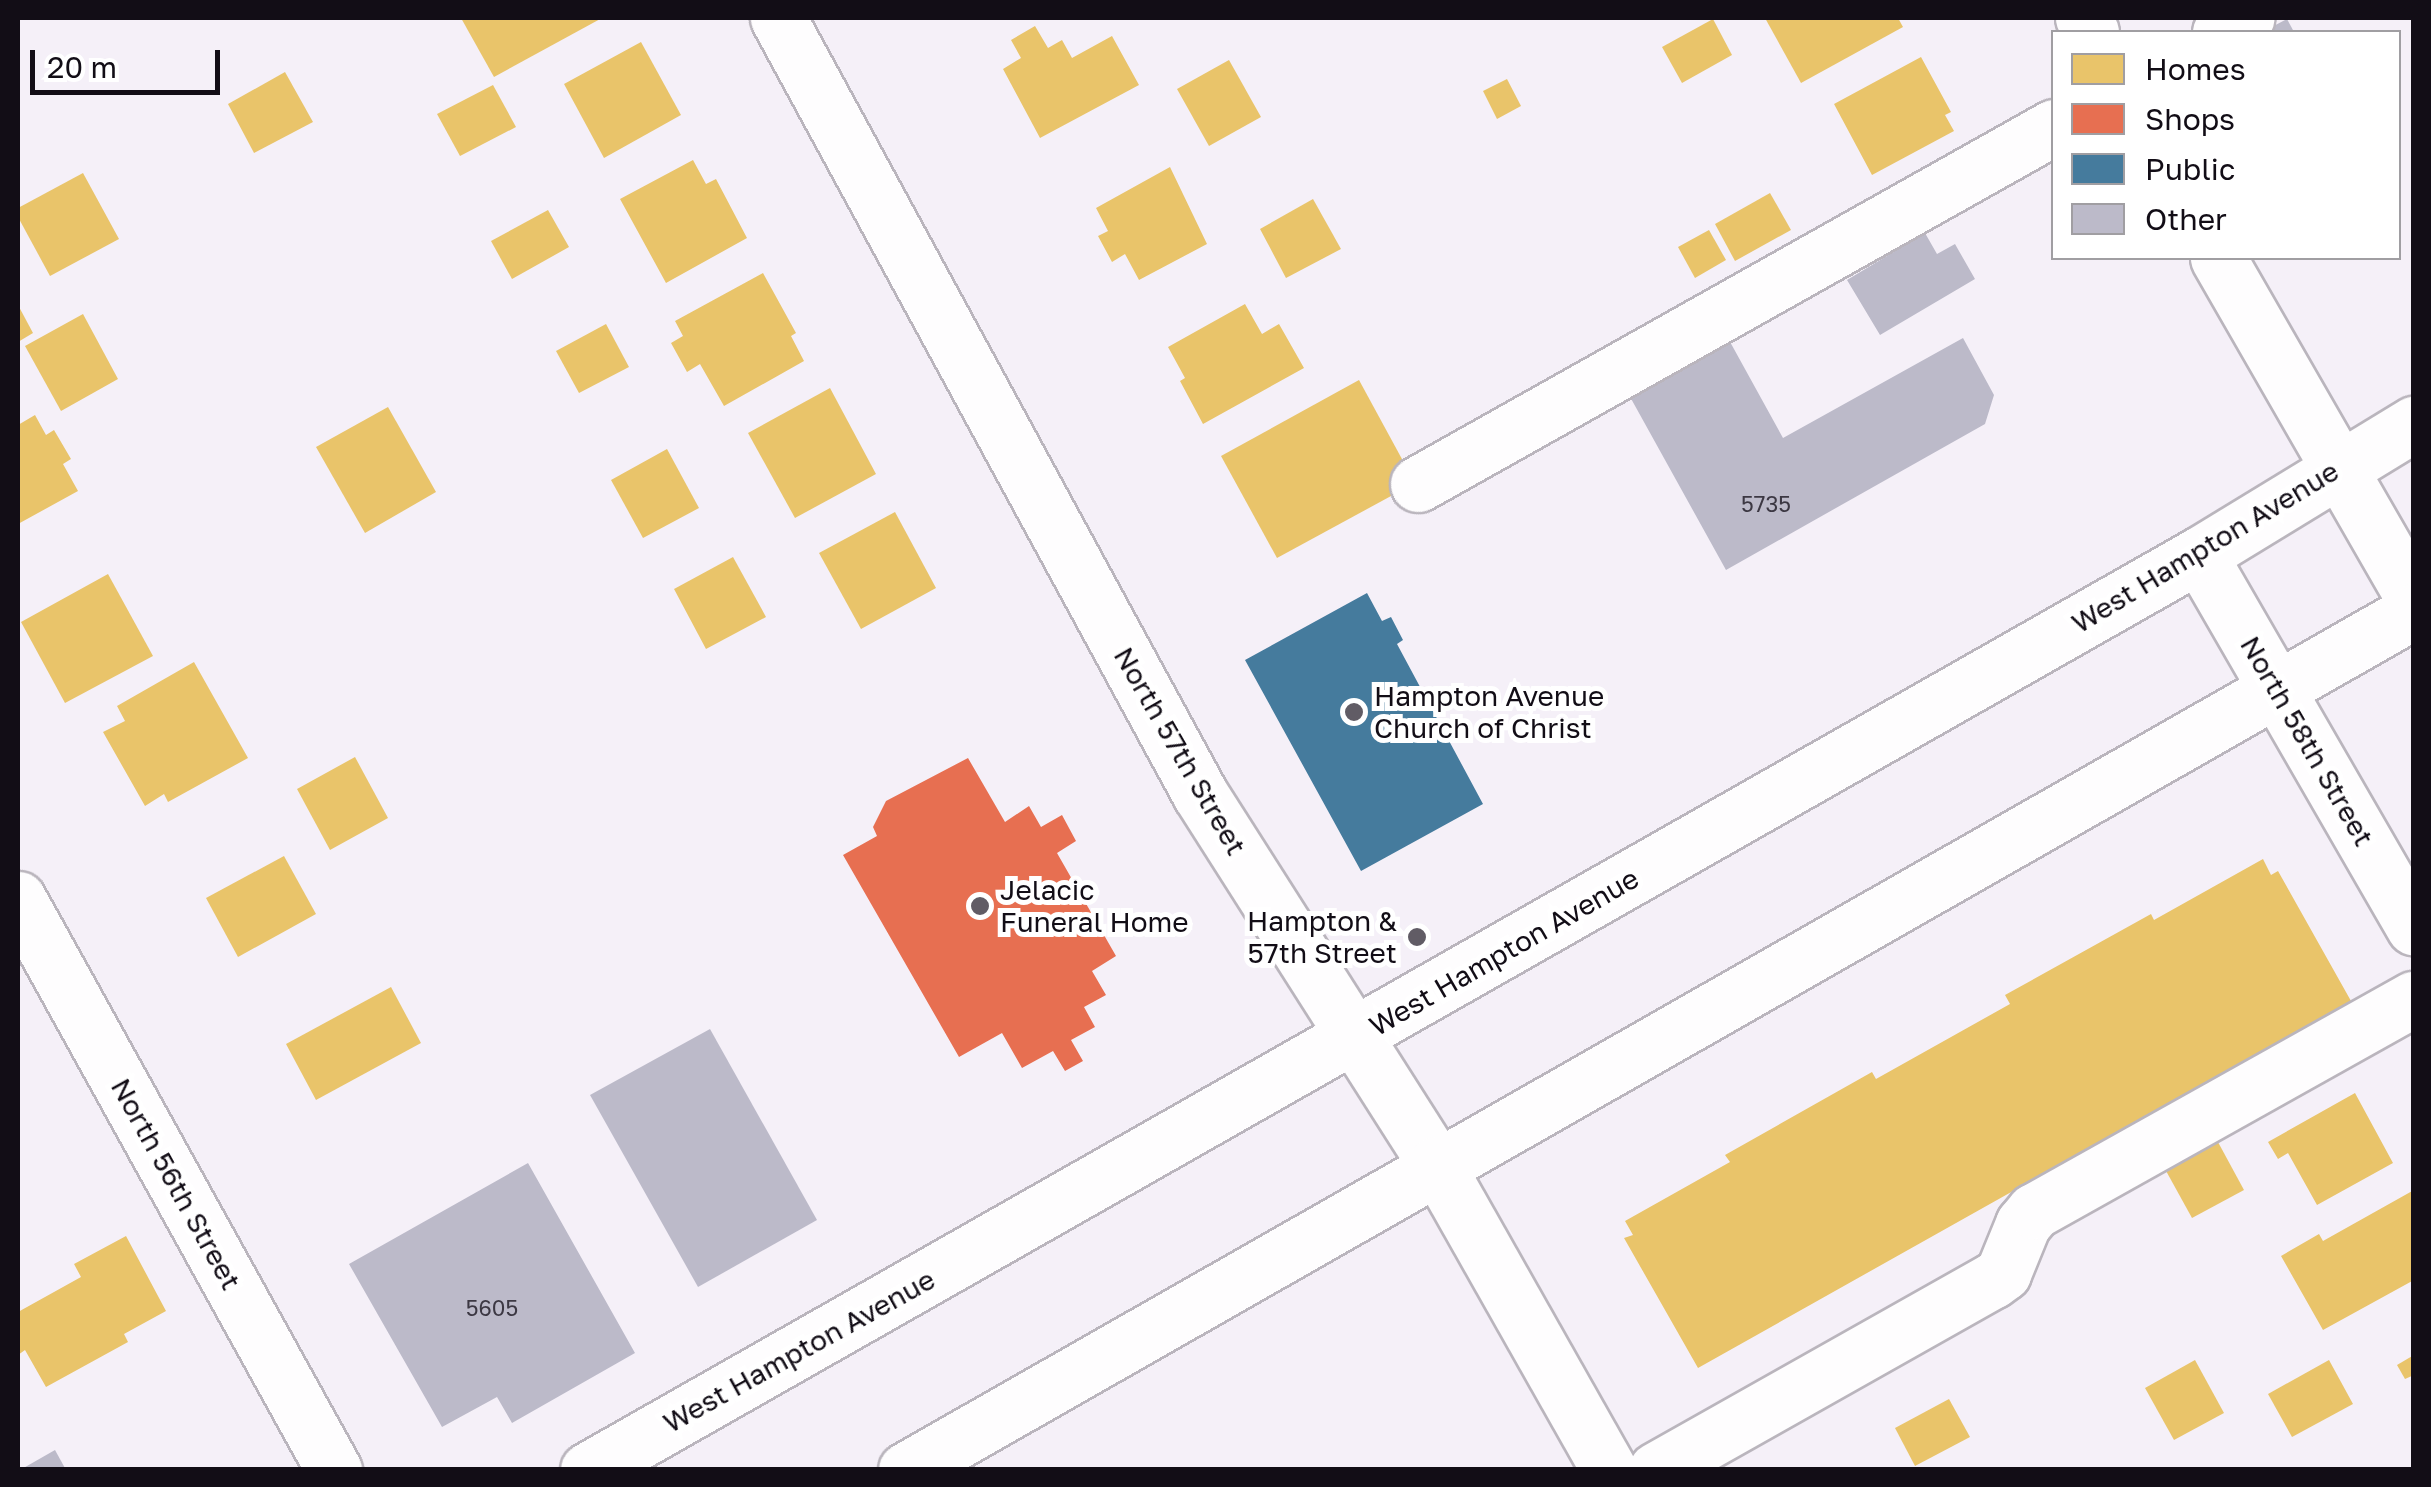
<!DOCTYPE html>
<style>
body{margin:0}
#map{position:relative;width:2431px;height:1487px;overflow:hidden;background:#f5f0f8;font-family:"Golos Text",sans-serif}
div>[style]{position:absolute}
.homes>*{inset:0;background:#e9c46a}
.shops>*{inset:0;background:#e76f51}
.public>*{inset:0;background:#457b9d}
.building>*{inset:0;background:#bcbac9}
.roads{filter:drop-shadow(2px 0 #bab5bd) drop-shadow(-2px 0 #bab5bd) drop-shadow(0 2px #bab5bd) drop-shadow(0 -2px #bab5bd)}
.minor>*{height:55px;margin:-27.5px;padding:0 27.5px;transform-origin:27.5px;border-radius:27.5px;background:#fefdfe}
.major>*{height:55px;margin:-27.5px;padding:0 27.5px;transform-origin:27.5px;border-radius:27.5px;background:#fefdfe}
.dots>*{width:28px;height:28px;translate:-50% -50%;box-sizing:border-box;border:5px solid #fff;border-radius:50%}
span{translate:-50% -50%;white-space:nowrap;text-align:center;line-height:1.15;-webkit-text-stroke:10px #fff;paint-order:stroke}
.number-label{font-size:22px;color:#3c3843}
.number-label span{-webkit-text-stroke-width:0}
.street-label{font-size:28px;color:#120d16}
.poi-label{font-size:28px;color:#120d16}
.left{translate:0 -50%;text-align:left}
.right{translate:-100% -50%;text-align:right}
.frame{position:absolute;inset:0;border:20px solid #120d16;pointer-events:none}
.legend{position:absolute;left:2051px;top:30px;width:350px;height:230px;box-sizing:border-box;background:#fff;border:2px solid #a09ea2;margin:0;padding:12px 18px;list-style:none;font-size:30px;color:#120d16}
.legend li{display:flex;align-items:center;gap:20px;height:50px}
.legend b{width:50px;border:2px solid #a09ea2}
.scale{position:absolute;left:30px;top:50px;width:190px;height:45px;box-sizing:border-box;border:5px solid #120d16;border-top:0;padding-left:12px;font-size:30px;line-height:35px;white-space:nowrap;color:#120d16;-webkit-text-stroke:8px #fff;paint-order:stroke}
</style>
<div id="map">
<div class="homes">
<div style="clip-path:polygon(461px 18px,602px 18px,494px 77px)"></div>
<div style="clip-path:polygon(1765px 18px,1898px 18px,1903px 27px,1801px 83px)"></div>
<div style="clip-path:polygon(1713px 19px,1732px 55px,1682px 83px,1662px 47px)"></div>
<div style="clip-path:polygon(1035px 26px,1048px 48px,1062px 40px,1072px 58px,1112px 36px,1139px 85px,1040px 138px,1003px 69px,1021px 58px,1011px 40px)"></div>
<div style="clip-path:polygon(641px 42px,681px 115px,604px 158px,564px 84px)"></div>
<div style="clip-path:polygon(1921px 57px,1951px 112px,1945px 115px,1954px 131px,1872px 175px,1834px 104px)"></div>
<div style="clip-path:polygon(1229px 60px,1261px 117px,1209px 146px,1177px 89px)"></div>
<div style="clip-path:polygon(285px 72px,313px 122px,254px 153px,228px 104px)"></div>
<div style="clip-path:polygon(1507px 79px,1521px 106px,1497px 119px,1483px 91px)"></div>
<div style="clip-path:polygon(493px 85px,516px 127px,460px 156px,437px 114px)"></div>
<div style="clip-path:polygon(693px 160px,706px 184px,716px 179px,747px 238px,666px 283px,620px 199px)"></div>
<div style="clip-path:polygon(1170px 167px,1207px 244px,1139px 280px,1125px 254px,1112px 262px,1098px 236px,1108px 231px,1096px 208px)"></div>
<div style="clip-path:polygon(83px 173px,119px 239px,50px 276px,18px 217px,18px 208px)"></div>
<div style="clip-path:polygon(1770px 193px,1791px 230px,1735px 261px,1715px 224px)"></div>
<div style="clip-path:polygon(1313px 199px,1341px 249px,1286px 278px,1260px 229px)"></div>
<div style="clip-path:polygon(548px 210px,569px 247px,512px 279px,491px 241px)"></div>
<div style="clip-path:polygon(1709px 230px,1726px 260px,1695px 278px,1678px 247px)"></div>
<div style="clip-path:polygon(763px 273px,796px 333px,791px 336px,804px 361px,724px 406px,700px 364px,687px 372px,671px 343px,683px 336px,675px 321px)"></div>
<div style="clip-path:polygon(1245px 304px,1262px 334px,1279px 324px,1304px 368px,1203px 424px,1180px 381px,1185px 378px,1168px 347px)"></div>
<div style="clip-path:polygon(18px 305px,33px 333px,18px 342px)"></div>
<div style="clip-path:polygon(83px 314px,118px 379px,61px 411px,25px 346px)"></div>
<div style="clip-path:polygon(606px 324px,629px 367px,579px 393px,556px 351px)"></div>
<div style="clip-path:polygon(1359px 380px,1415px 483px,1277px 558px,1221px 456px)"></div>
<div style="clip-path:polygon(830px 388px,876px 474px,795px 518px,748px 433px)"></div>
<div style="clip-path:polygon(388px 407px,436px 492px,365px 533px,316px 447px)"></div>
<div style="clip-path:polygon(35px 415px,46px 435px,54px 430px,71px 459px,63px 464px,78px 491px,18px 524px,18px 425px)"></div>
<div style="clip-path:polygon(667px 449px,699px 508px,643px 538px,611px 480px)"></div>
<div style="clip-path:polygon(895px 512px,936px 588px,861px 629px,819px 553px)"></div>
<div style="clip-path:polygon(733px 557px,766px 617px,706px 649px,674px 589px)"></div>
<div style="clip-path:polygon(108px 574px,153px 656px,65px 703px,21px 622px)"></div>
<div style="clip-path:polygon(194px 662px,248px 758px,168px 802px,164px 794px,145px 806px,103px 732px,125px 721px,117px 706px)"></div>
<div style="clip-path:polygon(355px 757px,388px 818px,330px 850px,297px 789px)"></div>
<div style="clip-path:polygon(284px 856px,316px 914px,238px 957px,206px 898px)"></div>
<div style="clip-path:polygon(2263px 859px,2271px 875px,2278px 871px,2351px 1001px,1698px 1368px,1624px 1238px,1633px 1235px,1625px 1221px,1730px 1162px,1725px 1155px,1872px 1072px,1876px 1079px,2010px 1004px,2005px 995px,2151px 914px,2154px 920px)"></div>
<div style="clip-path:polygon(391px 987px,421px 1043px,316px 1100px,286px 1044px)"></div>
<div style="clip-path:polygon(2355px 1093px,2393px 1163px,2317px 1205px,2288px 1153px,2278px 1159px,2268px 1142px)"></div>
<div style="clip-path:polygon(2212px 1131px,2244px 1190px,2192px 1218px,2160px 1160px)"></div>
<div style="clip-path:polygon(2414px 1190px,2414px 1280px,2323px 1330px,2281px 1256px,2319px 1234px,2323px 1241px)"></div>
<div style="clip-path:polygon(126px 1236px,166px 1311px,124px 1334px,128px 1342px,46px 1387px,25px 1350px,18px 1355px,18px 1312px,81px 1277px,74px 1264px)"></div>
<div style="clip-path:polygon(2414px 1355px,2414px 1375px,2405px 1379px,2397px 1365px)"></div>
<div style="clip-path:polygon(2195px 1360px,2224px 1413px,2174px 1440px,2145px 1388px)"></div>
<div style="clip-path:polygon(2329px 1360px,2353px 1404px,2292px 1437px,2268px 1394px)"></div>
<div style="clip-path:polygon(1949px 1399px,1970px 1437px,1915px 1466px,1895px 1428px)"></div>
</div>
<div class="shops">
<div style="clip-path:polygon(968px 758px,1005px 822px,1029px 806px,1041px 827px,1062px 815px,1076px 841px,1057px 853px,1116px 956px,1092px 971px,1106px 995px,1084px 1007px,1095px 1027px,1071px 1040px,1083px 1061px,1065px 1071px,1053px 1051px,1022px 1068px,1002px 1033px,959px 1057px,843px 855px,877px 836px,873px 827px,886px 801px)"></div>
</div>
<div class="public">
<div style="clip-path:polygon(1367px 593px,1382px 621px,1391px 617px,1403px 640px,1397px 644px,1483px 804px,1361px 871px,1245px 660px)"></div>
</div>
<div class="building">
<div style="clip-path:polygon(2287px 19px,2294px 32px,2262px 32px)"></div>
<div style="clip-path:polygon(1925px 233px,1937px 254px,1955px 244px,1975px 279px,1880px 335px,1847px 280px)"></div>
<div style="clip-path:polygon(1963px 338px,1994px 395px,1985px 424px,1726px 570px,1629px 395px,1729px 340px,1783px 438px)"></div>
<div style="clip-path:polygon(710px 1029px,817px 1220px,698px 1287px,590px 1095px)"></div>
<div style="clip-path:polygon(528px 1163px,635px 1353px,512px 1423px,497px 1397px,442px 1427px,349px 1264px)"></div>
<div style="clip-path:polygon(55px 1450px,66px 1470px,20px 1470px)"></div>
</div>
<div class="roads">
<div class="minor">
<div style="left:778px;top:18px;width:883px;rotate:61.46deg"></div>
<div style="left:1200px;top:794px;width:439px;rotate:57.5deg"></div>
<div style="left:1436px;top:1164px;width:352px;rotate:60.5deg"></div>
<div style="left:2083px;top:18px;width:16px;rotate:60deg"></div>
<div style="left:2220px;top:32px;width:30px;rotate:-28deg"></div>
<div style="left:2218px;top:258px;width:393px;rotate:60.1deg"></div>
<div style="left:1418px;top:484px;width:729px;rotate:-29.31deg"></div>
<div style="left:2199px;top:555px;width:430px;rotate:60deg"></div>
<div style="left:18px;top:899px;width:653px;rotate:61.04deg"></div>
<div style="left:1656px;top:1470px;width:386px;rotate:-29.4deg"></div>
<div style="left:1992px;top:1281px;width:14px;rotate:-36deg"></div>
<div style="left:2003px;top:1273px;width:53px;rotate:-67.8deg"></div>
<div style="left:2023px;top:1224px;width:17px;rotate:-50deg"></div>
<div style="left:2034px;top:1211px;width:435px;rotate:-29.2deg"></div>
</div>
<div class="major">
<div style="left:588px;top:1470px;width:1853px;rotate:-29.6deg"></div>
<div style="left:2199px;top:555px;width:252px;rotate:-31.4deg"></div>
<div style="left:906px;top:1470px;width:1735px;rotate:-29.67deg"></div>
</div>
</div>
<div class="dots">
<div style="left:1354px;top:712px;background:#615c65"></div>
<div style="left:980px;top:906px;background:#615c65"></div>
<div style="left:1417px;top:937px;background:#615c65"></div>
</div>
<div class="number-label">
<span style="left:1766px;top:504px">5735</span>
<span style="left:492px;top:1308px">5605</span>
</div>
<div class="street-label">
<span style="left:2205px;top:547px;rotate:-31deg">West Hampton Avenue</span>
<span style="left:2307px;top:741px;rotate:60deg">North 58th Street</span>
<span style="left:1180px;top:751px;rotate:60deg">North 57th Street</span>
<span style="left:1504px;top:952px;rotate:-30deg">West Hampton Avenue</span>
<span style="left:176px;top:1184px;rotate:61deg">North 56th Street</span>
<span style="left:799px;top:1351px;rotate:-29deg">West Hampton Avenue</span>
</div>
<div class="poi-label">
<span class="left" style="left:1374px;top:712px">Hampton Avenue<br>Church of Christ</span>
<span class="left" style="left:1000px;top:906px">Jelacic<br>Funeral Home</span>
<span class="right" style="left:1397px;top:937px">Hampton &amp;<br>57th Street</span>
</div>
<div class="frame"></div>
<ul class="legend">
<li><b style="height:28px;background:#e9c46a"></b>Homes</li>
<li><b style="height:28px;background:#e76f51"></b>Shops</li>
<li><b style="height:28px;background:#457b9d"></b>Public</li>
<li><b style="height:28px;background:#bcbac9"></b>Other</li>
</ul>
<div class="scale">20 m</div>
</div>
